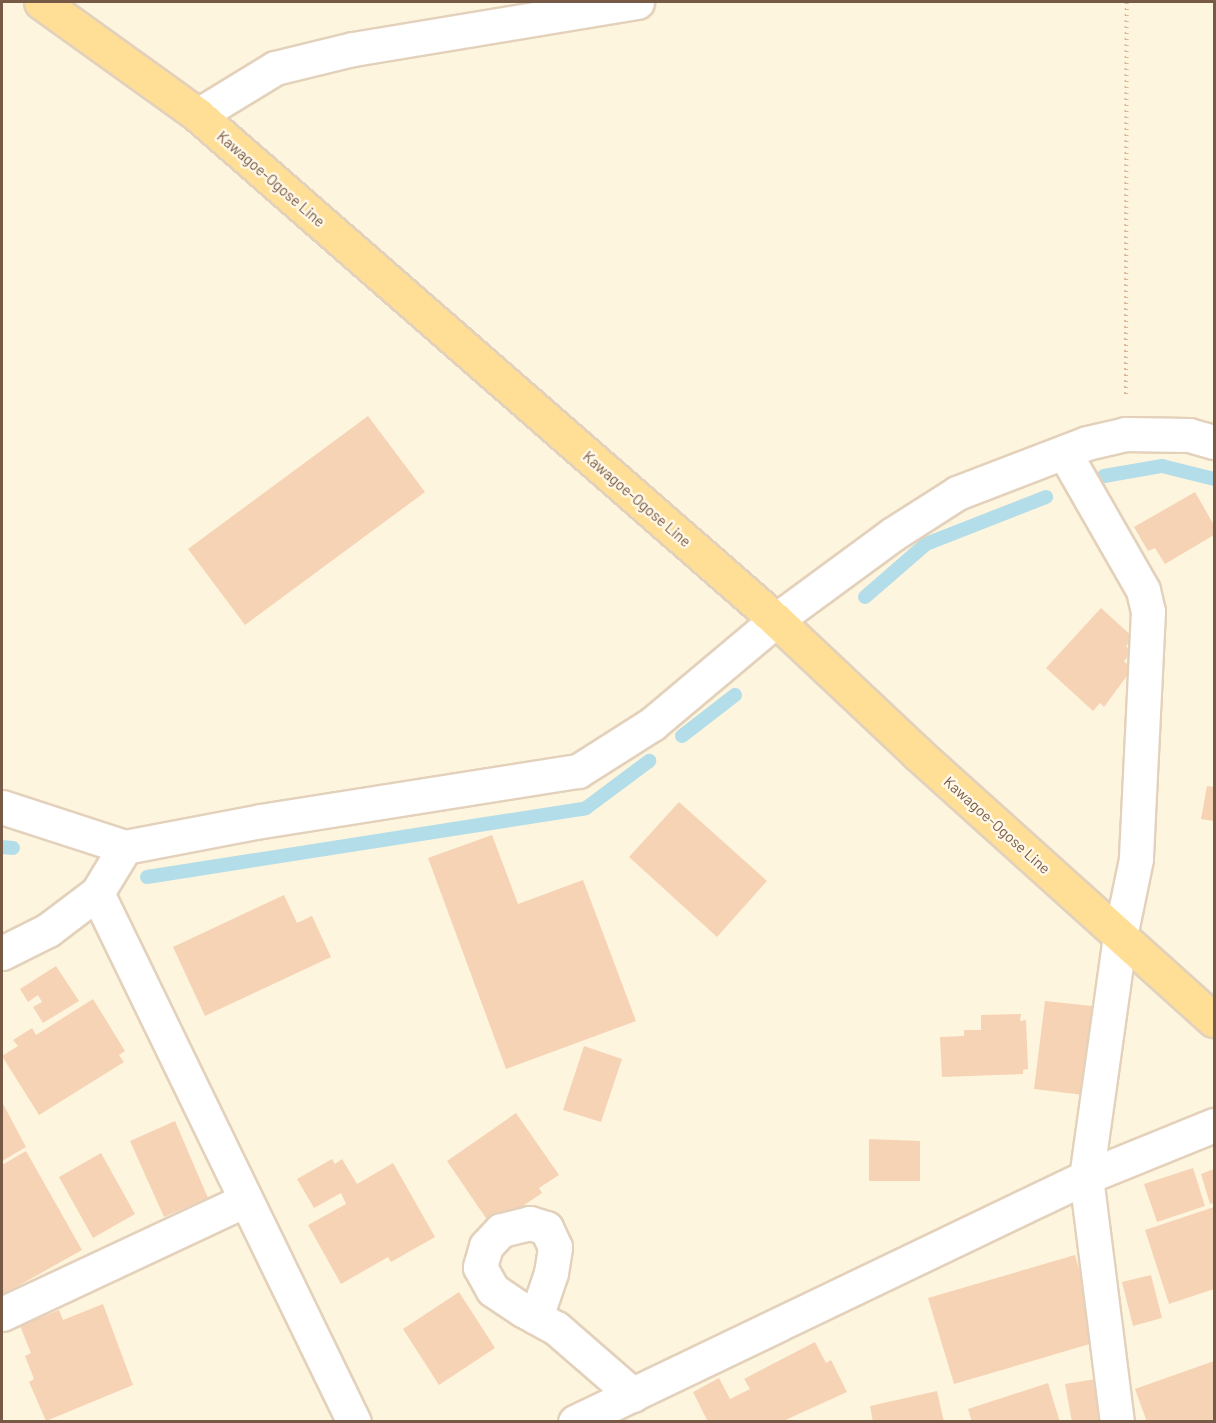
<!DOCTYPE html>
<style>
body{margin:0}
#map{position:relative;width:1216px;height:1423px;overflow:hidden;background:#fef5df;font-family:Barlow,sans-serif}
div>[style]{position:absolute}
.stream>*{height:14px;margin:-7px;padding:0 7px;transform-origin:7px;border-radius:7px;background:#b2dde9}
.building>*{inset:0;background:#f6d3b4}
.path>*{height:4px;margin-top:-2px;transform-origin:0;background:repeating-linear-gradient(90deg,#dbb798 0 1.5px,transparent 0 6px)}
.roads{filter:drop-shadow(2px 0 #e3d1bb) drop-shadow(-2px 0 #e3d1bb) drop-shadow(0 2px #e3d1bb) drop-shadow(0 -2px #e3d1bb)}
.minor>*{height:33px;margin:-16.5px;padding:0 16.5px;transform-origin:16.5px;border-radius:16.5px;background:#fff}
.major>*{height:33px;margin:-16.5px;padding:0 16.5px;transform-origin:16.5px;border-radius:16.5px;background:#ffdf96}
span{translate:-50% -50%;white-space:nowrap;text-align:center;line-height:1.15;-webkit-text-stroke:5px #fff8e8;paint-order:stroke}
.street-label{font-size:15px;color:#775a45}
.frame{position:absolute;inset:0;border:3px solid #775a45;pointer-events:none}
</style>
<div id="map">
<div class="stream">
<div style="left:1104px;top:476px;width:59px;rotate:-9.8deg"></div>
<div style="left:1162px;top:466px;width:54px;rotate:14deg"></div>
<div style="left:865px;top:597px;width:81px;rotate:-41deg"></div>
<div style="left:926px;top:544px;width:129px;rotate:-21.4deg"></div>
<div style="left:682px;top:736px;width:67px;rotate:-37.7deg"></div>
<div style="left:2px;top:847px;width:11px;rotate:5deg"></div>
<div style="left:147px;top:877px;width:444px;rotate:-8.9deg"></div>
<div style="left:586px;top:808px;width:79px;rotate:-36.7deg"></div>
</div>
<div class="building">
<div style="clip-path:polygon(368px 416px,425px 492px,245px 625px,188px 549px)"></div>
<div style="clip-path:polygon(1195px 492px,1214px 525px,1214px 535px,1165px 564px,1155px 548px,1148px 551px,1134px 527px)"></div>
<div style="clip-path:polygon(1101px 608px,1134px 638px,1126px 646px,1132px 652px,1124px 661px,1132px 669px,1104px 707px,1100px 703px,1093px 711px,1046px 668px)"></div>
<div style="clip-path:polygon(1207px 786px,1214px 787px,1214px 821px,1201px 819px)"></div>
<div style="clip-path:polygon(679px 802px,767px 881px,717px 937px,629px 857px)"></div>
<div style="clip-path:polygon(492px 835px,518px 904px,583px 880px,636px 1021px,506px 1069px,428px 858px)"></div>
<div style="clip-path:polygon(284px 895px,297px 923px,312px 916px,331px 957px,205px 1016px,173px 947px)"></div>
<div style="clip-path:polygon(56px 966px,79px 1001px,43px 1023px,33px 1007px,42px 1002px,38px 995px,28px 1002px,20px 989px)"></div>
<div style="clip-path:polygon(93px 999px,125px 1051px,119px 1055px,124px 1062px,39px 1115px,2px 1056px,18px 1046px,13px 1040px,32px 1028px,36px 1035px)"></div>
<div style="clip-path:polygon(1045px 1001px,1102px 1007px,1092px 1096px,1034px 1089px)"></div>
<div style="clip-path:polygon(1021px 1014px,1020px 1021px,1026px 1020px,1028px 1069px,1023px 1070px,1023px 1074px,942px 1077px,940px 1037px,964px 1036px,964px 1030px,981px 1030px,981px 1015px)"></div>
<div style="clip-path:polygon(584px 1046px,622px 1059px,601px 1122px,563px 1110px)"></div>
<div style="clip-path:polygon(2px 1102px,26px 1147px,2px 1161px)"></div>
<div style="clip-path:polygon(516px 1113px,559px 1175px,539px 1188px,542px 1193px,492px 1227px,447px 1161px)"></div>
<div style="clip-path:polygon(175px 1121px,208px 1198px,164px 1217px,130px 1141px)"></div>
<div style="clip-path:polygon(869px 1139px,920px 1141px,920px 1181px,869px 1181px)"></div>
<div style="clip-path:polygon(26px 1151px,82px 1250px,2px 1295px,2px 1165px)"></div>
<div style="clip-path:polygon(101px 1153px,135px 1214px,93px 1238px,59px 1177px)"></div>
<div style="clip-path:polygon(332px 1159px,335px 1164px,342px 1159px,357px 1184px,393px 1163px,435px 1237px,391px 1262px,388px 1257px,341px 1284px,308px 1225px,346px 1204px,341px 1193px,314px 1208px,297px 1179px)"></div>
<div style="clip-path:polygon(1193px 1168px,1205px 1206px,1157px 1222px,1144px 1184px)"></div>
<div style="clip-path:polygon(1214px 1169px,1214px 1203px,1210px 1204px,1201px 1174px)"></div>
<div style="clip-path:polygon(1214px 1207px,1214px 1289px,1169px 1304px,1145px 1230px)"></div>
<div style="clip-path:polygon(1075px 1255px,1100px 1341px,954px 1384px,928px 1298px)"></div>
<div style="clip-path:polygon(1151px 1275px,1162px 1318px,1133px 1326px,1122px 1282px)"></div>
<div style="clip-path:polygon(459px 1292px,495px 1348px,439px 1385px,403px 1329px)"></div>
<div style="clip-path:polygon(103px 1304px,133px 1385px,46px 1421px,29px 1382px,34px 1379px,25px 1356px,31px 1353px,20px 1326px,59px 1310px,63px 1320px)"></div>
<div style="clip-path:polygon(815px 1342px,826px 1363px,831px 1360px,847px 1392px,781px 1422px,708px 1422px,693px 1392px,719px 1378px,730px 1399px,750px 1389px,744px 1379px)"></div>
<div style="clip-path:polygon(1214px 1361px,1214px 1422px,1147px 1422px,1135px 1389px)"></div>
<div style="clip-path:polygon(1096px 1379px,1104px 1422px,1072px 1422px,1065px 1384px)"></div>
<div style="clip-path:polygon(1048px 1383px,1060px 1422px,972px 1422px,968px 1409px)"></div>
<div style="clip-path:polygon(937px 1391px,944px 1422px,873px 1422px,870px 1406px)"></div>
</div>
<div class="path">
<div style="left:1126px;top:394px;width:392px;rotate:-89.9deg"></div>
</div>
<div class="roads">
<div class="minor">
<div style="left:198px;top:115px;width:90px;rotate:-31.4deg"></div>
<div style="left:275px;top:68px;width:80px;rotate:-13.7deg"></div>
<div style="left:353px;top:49px;width:288px;rotate:-9.4deg"></div>
<div style="left:1064px;top:452px;width:159px;rotate:60.2deg"></div>
<div style="left:1143px;top:590px;width:22px;rotate:77deg"></div>
<div style="left:1148px;top:611px;width:248px;rotate:92.8deg"></div>
<div style="left:1136px;top:859px;width:79px;rotate:101.7deg"></div>
<div style="left:1120px;top:936px;width:243px;rotate:98deg"></div>
<div style="left:1086px;top:1177px;width:247px;rotate:82.8deg"></div>
<div style="left:2px;top:807px;width:129px;rotate:18deg"></div>
<div style="left:125px;top:847px;width:138px;rotate:-10.8deg"></div>
<div style="left:261px;top:821px;width:321px;rotate:-9deg"></div>
<div style="left:578px;top:771px;width:88px;rotate:-32.4deg"></div>
<div style="left:652px;top:724px;width:162px;rotate:-40deg"></div>
<div style="left:776px;top:620px;width:145px;rotate:-36.3deg"></div>
<div style="left:893px;top:534px;width:76px;rotate:-32.6deg"></div>
<div style="left:957px;top:493px;width:139px;rotate:-21deg"></div>
<div style="left:1087px;top:443px;width:39px;rotate:-13deg"></div>
<div style="left:1125px;top:434px;width:64px;rotate:0.9deg"></div>
<div style="left:1189px;top:435px;width:26px;rotate:16deg"></div>
<div style="left:97px;top:893px;width:588px;rotate:64.09deg"></div>
<div style="left:2px;top:953px;width:51px;rotate:-26.6deg"></div>
<div style="left:48px;top:930px;width:61px;rotate:-37.1deg"></div>
<div style="left:97px;top:893px;width:54px;rotate:-58.7deg"></div>
<div style="left:2px;top:1314px;width:268px;rotate:-25.1deg"></div>
<div style="left:536px;top:1317px;width:46px;rotate:-71.2deg"></div>
<div style="left:551px;top:1273px;width:26px;rotate:-81deg"></div>
<div style="left:555px;top:1247px;width:21px;rotate:-115deg"></div>
<div style="left:546px;top:1228px;width:17px;rotate:-163deg"></div>
<div style="left:530px;top:1223px;width:30px;rotate:166deg"></div>
<div style="left:501px;top:1230px;width:22px;rotate:133deg"></div>
<div style="left:486px;top:1246px;width:22px;rotate:106deg"></div>
<div style="left:480px;top:1267px;width:26px;rotate:61deg"></div>
<div style="left:493px;top:1290px;width:36px;rotate:34deg"></div>
<div style="left:523px;top:1310px;width:38px;rotate:29deg"></div>
<div style="left:556px;top:1328px;width:102px;rotate:41deg"></div>
<div style="left:575px;top:1422px;width:567px;rotate:-25.62deg"></div>
<div style="left:1086px;top:1177px;width:138px;rotate:-22.1deg"></div>
</div>
<div class="major">
<div style="left:41px;top:2px;width:193px;rotate:35.7deg"></div>
<div style="left:198px;top:115px;width:768px;rotate:41.14deg"></div>
<div style="left:776px;top:620px;width:194px;rotate:43.3deg"></div>
<div style="left:917px;top:753px;width:399px;rotate:42deg"></div>
</div>
</div>
<div class="street-label">
<span style="left:271px;top:179px;rotate:41deg">Kawagoe-Ogose Line</span>
<span style="left:637px;top:499px;rotate:41deg">Kawagoe-Ogose Line</span>
<span style="left:997px;top:825px;rotate:42deg">Kawagoe-Ogose Line</span>
</div>
<div class="frame"></div>
</div>
